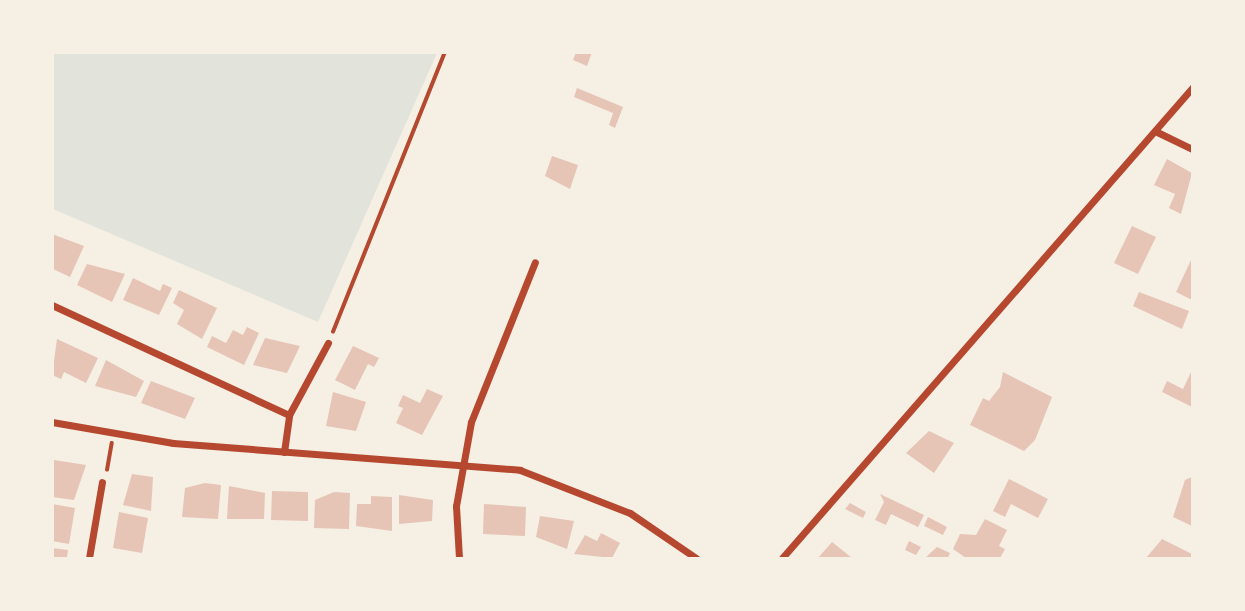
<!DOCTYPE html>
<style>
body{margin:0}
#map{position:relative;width:1245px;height:611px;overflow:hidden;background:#f6efe4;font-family:Raleway,sans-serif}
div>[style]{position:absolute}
.green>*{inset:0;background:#e2e4dc}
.building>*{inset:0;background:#e6c5b7}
.path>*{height:3.5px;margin:-1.75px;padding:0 1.75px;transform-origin:1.75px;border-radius:1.75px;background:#b5482f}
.minor>*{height:7px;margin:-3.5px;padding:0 3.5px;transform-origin:3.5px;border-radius:3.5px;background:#b5482f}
span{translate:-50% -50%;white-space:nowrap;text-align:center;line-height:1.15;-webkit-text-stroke:7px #f6efe4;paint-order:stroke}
.frame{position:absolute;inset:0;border:54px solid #f6efe4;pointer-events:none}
</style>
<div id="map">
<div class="green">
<div style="clip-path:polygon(53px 52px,437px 52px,437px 53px,318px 322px,53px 209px)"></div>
</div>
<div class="building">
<div style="clip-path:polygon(576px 52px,592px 52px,587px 66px,573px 60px)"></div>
<div style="clip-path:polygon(577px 88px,623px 107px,615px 128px,609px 125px,613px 113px,574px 97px)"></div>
<div style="clip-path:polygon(552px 156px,578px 165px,570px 189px,545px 176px)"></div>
<div style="clip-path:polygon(1167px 159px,1192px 173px,1181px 214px,1169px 208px,1175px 194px,1154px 185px)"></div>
<div style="clip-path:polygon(1132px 226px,1156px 237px,1138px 274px,1114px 263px)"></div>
<div style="clip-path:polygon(52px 234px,84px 246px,70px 277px,53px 269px)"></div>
<div style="clip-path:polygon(1192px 258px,1192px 300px,1176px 292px)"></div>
<div style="clip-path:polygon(87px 264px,125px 274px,112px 302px,77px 285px)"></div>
<div style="clip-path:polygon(133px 278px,160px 291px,163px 284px,172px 288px,159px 315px,123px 300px)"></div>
<div style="clip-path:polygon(179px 290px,217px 308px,202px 339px,177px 324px,184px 310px,173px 303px)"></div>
<div style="clip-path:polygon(1139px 292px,1189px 311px,1182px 329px,1133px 306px)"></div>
<div style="clip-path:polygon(247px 327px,259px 333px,244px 365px,207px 347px,212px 336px,226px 343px,233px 330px,243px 335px)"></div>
<div style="clip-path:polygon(265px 338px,300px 346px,287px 373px,253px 365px)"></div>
<div style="clip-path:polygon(57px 339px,98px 358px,86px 383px,64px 372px,61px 379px,52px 375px)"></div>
<div style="clip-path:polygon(353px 346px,379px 358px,374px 367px,368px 364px,355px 390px,335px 380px)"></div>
<div style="clip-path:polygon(106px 360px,144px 381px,136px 397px,95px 386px)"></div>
<div style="clip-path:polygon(1192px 370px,1192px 407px,1162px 392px,1167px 381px,1183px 389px)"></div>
<div style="clip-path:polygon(1003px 372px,1052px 397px,1035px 440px,1024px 451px,970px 425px,983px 398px,989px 401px,1000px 387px)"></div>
<div style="clip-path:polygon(151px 381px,195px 398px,185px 419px,141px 403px)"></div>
<div style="clip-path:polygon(427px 389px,443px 396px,422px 435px,396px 423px,403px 408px,398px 406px,403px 395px,420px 403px)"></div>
<div style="clip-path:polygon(333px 392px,366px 402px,356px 431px,326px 426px)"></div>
<div style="clip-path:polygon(929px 431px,954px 443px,934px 473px,906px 453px)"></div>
<div style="clip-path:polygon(54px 460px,86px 465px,74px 500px,52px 497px)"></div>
<div style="clip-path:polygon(132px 474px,153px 477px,151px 511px,123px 505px)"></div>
<div style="clip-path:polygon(1192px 477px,1192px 526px,1173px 517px,1185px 480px)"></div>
<div style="clip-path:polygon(1009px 479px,1048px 499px,1038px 518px,1011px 504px,1005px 517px,993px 511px)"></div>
<div style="clip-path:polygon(205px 483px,221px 485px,218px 519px,182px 517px,185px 488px)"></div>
<div style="clip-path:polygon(229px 486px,265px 493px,264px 519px,227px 519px)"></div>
<div style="clip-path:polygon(272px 491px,308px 492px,308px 521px,271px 520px)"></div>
<div style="clip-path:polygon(334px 492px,350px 493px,349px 529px,314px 528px,315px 500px)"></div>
<div style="clip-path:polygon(880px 494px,924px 515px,918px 527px,891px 514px,886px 525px,875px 520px,884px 502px)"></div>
<div style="clip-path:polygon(399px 495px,433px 500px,432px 521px,399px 524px)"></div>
<div style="clip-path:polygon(371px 496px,392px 497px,392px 531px,356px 526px,357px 504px,371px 504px)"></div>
<div style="clip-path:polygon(850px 503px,866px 512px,863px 518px,845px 509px)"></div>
<div style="clip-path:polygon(52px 504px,75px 508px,69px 544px,52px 541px)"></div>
<div style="clip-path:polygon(484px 504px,526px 507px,525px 536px,483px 534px)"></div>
<div style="clip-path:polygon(119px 512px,148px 518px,142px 553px,113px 548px)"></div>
<div style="clip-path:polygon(540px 516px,574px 521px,567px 549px,536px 537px)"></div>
<div style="clip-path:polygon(928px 517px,947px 527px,943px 535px,924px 526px)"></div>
<div style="clip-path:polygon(985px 519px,1007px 530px,999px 546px,1005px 549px,1000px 558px,966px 558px,953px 549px,960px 534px,976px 535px)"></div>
<div style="clip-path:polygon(601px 533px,620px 543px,612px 558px,574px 554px,585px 535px,597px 541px)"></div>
<div style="clip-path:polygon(1162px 539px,1192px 554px,1192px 558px,1146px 558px)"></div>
<div style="clip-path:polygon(909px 541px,921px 547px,916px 555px,905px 550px)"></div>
<div style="clip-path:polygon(832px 542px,852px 558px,818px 558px)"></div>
<div style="clip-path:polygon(937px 547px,950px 553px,948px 558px,925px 558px)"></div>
<div style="clip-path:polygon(52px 548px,68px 550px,67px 558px,52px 558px)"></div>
</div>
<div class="path">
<div style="left:333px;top:332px;width:302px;rotate:-68.2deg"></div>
<div style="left:107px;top:470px;width:27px;rotate:-80deg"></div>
</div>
<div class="minor">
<div style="left:1155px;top:131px;width:41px;rotate:25.9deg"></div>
<div style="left:52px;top:305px;width:261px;rotate:24.9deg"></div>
<div style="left:52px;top:422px;width:123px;rotate:9.8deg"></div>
<div style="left:173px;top:443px;width:348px;rotate:4.4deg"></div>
<div style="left:520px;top:470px;width:118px;rotate:21.4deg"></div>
<div style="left:630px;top:513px;width:80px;rotate:34.3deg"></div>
<div style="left:284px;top:452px;width:37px;rotate:-82deg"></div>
<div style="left:289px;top:415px;width:82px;rotate:-61.6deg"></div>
<div style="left:89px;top:558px;width:77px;rotate:-80.3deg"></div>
<div style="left:459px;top:558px;width:52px;rotate:-93.3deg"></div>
<div style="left:456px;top:506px;width:85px;rotate:-79.9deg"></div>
<div style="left:471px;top:422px;width:172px;rotate:-68.2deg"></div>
<div style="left:782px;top:558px;width:624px;rotate:-48.9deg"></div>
</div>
<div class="frame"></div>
</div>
